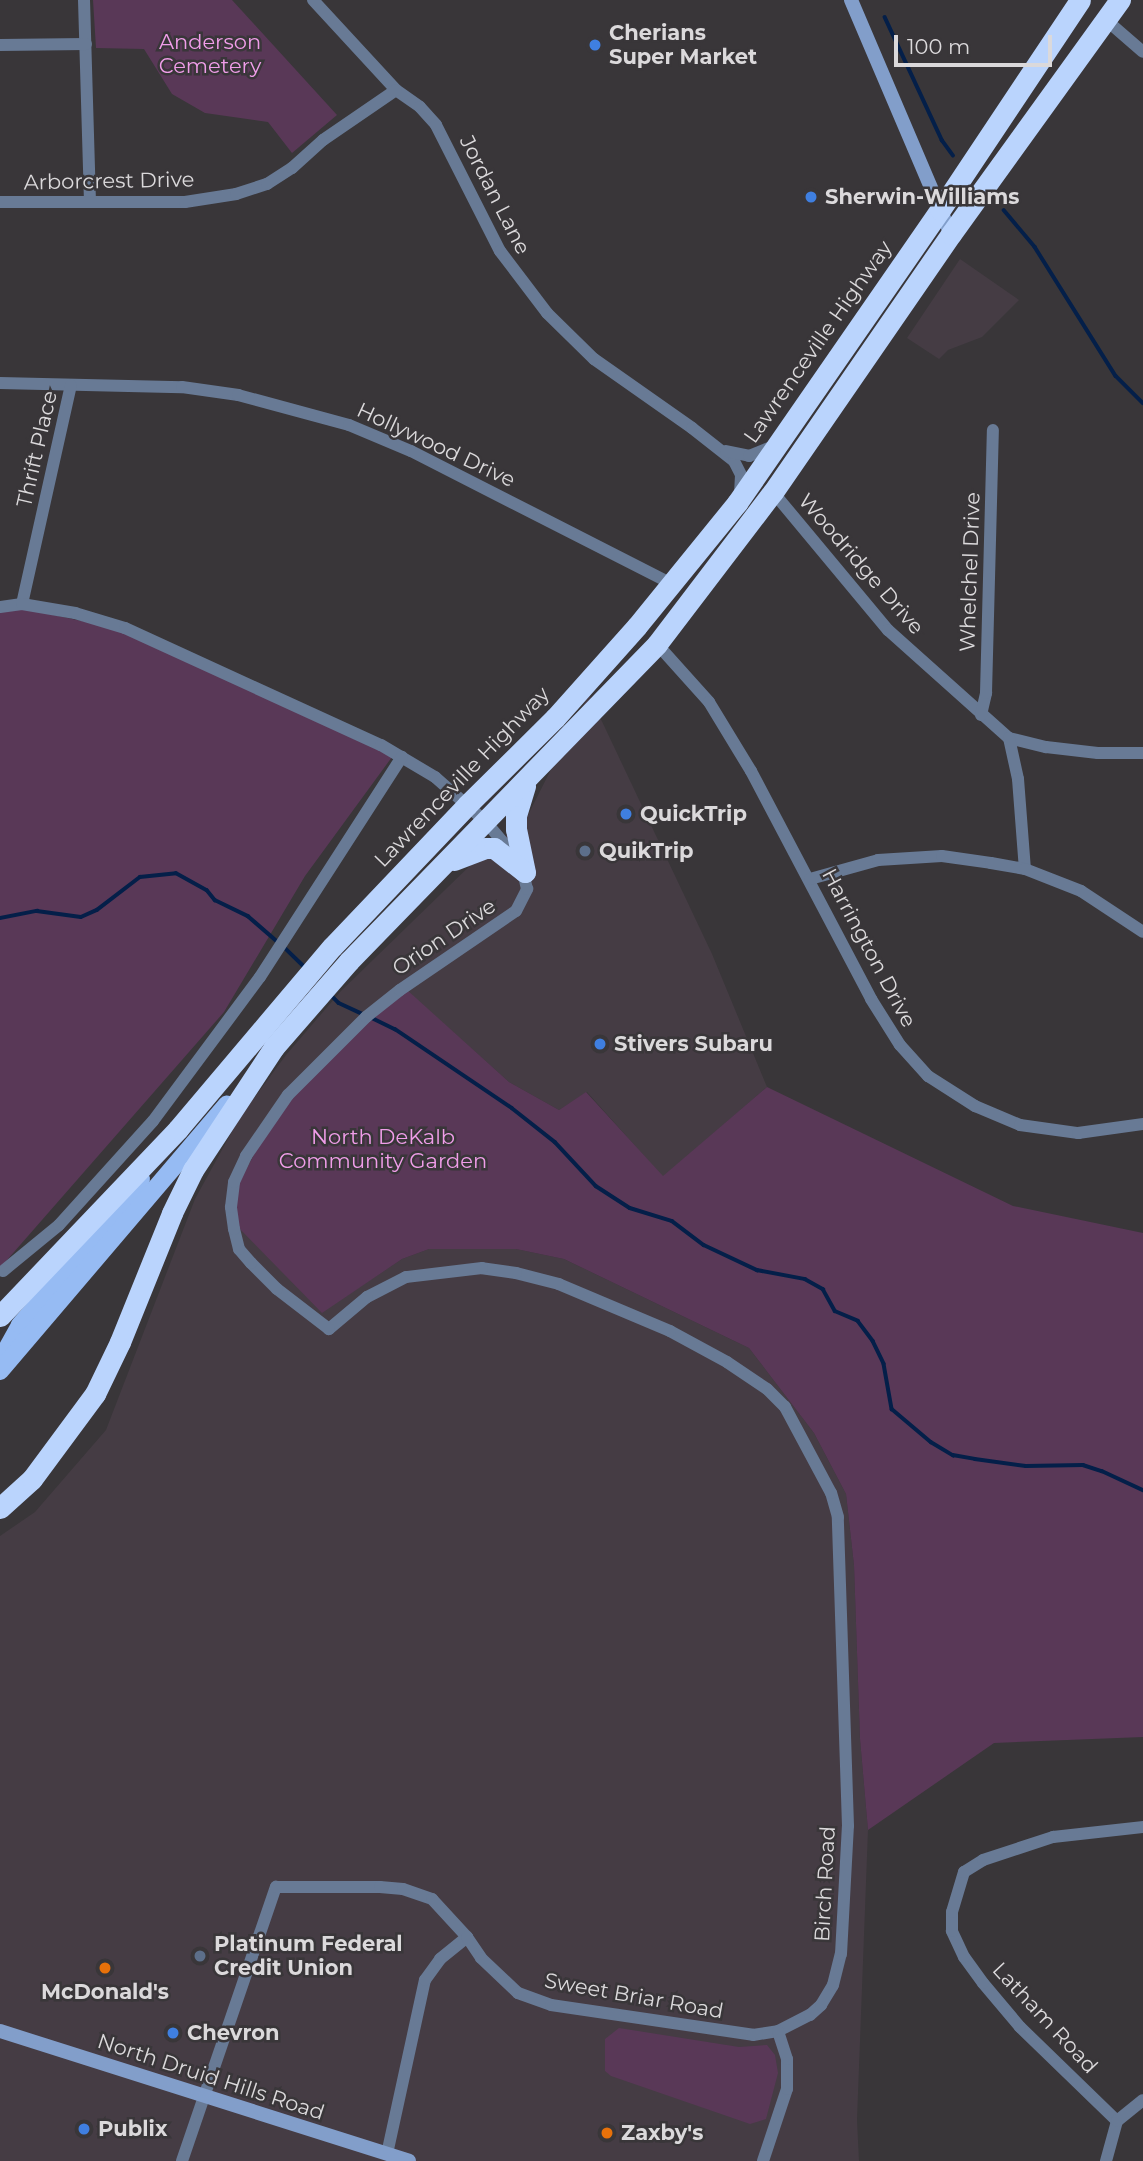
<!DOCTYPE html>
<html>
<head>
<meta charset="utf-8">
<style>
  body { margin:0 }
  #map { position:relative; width:1143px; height:2161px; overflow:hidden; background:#393639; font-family:Montserrat,sans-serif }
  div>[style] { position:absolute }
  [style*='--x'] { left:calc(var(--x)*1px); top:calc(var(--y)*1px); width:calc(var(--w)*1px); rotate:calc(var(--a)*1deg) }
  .built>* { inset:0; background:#453c44 }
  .green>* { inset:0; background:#593857 }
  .stream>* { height:3.5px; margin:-1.75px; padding:0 1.75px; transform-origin:1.75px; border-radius:1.75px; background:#041f49 }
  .street>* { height:12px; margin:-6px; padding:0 6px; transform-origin:6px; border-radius:6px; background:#687a95 }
  .secondary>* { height:14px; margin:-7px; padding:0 7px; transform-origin:7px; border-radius:7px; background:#829eca }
  .primary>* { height:18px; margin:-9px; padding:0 9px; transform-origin:9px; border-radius:9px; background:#96bbf3 }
  .highway>* { height:21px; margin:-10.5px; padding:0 10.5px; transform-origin:10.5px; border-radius:10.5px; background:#bad4fd }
  .dots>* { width:19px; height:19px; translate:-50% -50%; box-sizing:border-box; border:4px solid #393639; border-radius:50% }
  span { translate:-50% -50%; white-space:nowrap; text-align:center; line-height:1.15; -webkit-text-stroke:5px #393639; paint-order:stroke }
  .poi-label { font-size:21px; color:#dbd9db; font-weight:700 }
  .left { translate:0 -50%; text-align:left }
  .park-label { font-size:21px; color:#f09de9 }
  .street-label { font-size:21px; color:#dbd9db }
  .scale { position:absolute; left:894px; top:35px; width:158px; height:32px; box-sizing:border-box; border:4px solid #dbd9db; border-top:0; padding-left:9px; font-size:21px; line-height:24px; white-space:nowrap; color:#dbd9db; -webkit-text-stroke:5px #393639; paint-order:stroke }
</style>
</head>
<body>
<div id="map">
  <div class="built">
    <i style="clip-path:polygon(960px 259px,1019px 300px,982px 337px,948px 350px,939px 359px,907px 338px)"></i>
    <i style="clip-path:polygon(589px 694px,712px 954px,767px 1087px,663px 1177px,587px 1092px,559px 1110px,509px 1082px,405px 989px,322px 1312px,402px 1259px,429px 1249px,516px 1249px,564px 1259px,749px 1348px,814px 1433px,846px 1494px,854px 1565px,860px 1739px,868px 1830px,857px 2120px,859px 2161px,0 2161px,0 1536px,35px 1512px,106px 1430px,195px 1199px,240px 1117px,286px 1055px,341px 991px,483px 853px,525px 821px)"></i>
  </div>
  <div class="green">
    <i style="clip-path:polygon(93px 0,232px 0,337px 115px,292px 153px,268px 122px,205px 113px,172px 94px,144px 49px,96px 48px)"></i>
    <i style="clip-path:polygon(0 609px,25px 609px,143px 634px,392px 757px,305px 876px,224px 1012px,0 1268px)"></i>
    <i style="clip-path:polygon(406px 989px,509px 1082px,559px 1110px,586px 1092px,663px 1176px,767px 1087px,1013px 1206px,1143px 1233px,1143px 1737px,994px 1743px,868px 1830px,860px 1739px,854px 1565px,846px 1494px,814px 1433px,749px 1348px,564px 1259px,516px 1249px,429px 1249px,402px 1259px,322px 1313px,237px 1226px,236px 1189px,267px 1130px,307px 1081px,365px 1023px)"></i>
    <i style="clip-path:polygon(619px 2028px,739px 2047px,767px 2045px,775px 2055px,778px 2073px,766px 2119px,750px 2124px,611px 2076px,605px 2071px,605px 2039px)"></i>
  </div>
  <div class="stream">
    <i style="--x:885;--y:17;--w:136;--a:65.1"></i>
    <i style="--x:942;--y:140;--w:19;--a:54"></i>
    <i style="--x:1004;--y:210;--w:48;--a:50"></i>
    <i style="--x:1035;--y:247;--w:152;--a:57.9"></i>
    <i style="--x:1116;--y:376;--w:38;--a:45"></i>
    <i style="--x:0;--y:918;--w:38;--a:-11"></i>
    <i style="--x:37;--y:911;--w:44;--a:7.8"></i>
    <i style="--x:81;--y:917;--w:17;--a:-24"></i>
    <i style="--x:97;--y:910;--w:54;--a:-37.5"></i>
    <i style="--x:140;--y:877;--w:36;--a:-6"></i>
    <i style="--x:176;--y:873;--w:35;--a:29"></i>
    <i style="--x:207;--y:890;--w:13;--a:51"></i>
    <i style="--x:215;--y:900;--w:37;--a:26"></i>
    <i style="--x:248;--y:916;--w:40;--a:41"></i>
    <i style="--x:284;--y:947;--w:28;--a:44"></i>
    <i style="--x:331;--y:995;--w:11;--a:45"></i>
    <i style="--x:339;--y:1003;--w:26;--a:25"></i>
    <i style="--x:370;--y:1017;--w:28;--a:26"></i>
    <i style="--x:395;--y:1029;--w:141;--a:34"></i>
    <i style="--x:512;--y:1108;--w:55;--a:38.3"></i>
    <i style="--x:555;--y:1142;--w:60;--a:47"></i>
    <i style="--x:596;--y:1186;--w:40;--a:32.9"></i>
    <i style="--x:630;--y:1208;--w:44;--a:17.2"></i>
    <i style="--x:672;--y:1221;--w:40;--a:37"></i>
    <i style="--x:704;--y:1245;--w:59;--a:25.3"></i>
    <i style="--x:757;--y:1270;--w:49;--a:10.6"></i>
    <i style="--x:805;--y:1279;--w:21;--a:29"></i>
    <i style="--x:823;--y:1289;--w:25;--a:61"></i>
    <i style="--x:835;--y:1311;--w:25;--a:23"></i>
    <i style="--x:858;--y:1321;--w:25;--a:53"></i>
    <i style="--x:873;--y:1341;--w:25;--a:64"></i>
    <i style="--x:884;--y:1364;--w:46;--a:79.9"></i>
    <i style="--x:892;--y:1409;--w:51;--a:40.2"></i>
    <i style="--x:931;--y:1442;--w:26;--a:31"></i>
    <i style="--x:953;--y:1455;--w:22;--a:10"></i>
    <i style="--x:975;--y:1459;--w:51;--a:7.8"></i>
    <i style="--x:1026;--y:1466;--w:57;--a:-1"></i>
    <i style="--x:1083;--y:1465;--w:20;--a:18"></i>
    <i style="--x:1102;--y:1471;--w:45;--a:24.9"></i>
  </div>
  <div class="street">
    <i style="--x:84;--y:0;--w:202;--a:88.3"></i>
    <i style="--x:313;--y:0;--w:122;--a:47.3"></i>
    <i style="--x:396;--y:90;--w:29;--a:35"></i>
    <i style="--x:420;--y:107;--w:24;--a:48"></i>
    <i style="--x:436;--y:125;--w:141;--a:63.1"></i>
    <i style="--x:500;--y:251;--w:78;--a:52.8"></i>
    <i style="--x:547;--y:313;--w:66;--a:44.4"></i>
    <i style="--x:594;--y:359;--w:120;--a:35.1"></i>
    <i style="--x:692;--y:428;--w:53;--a:38.2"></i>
    <i style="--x:734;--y:461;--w:16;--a:63"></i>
    <i style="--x:741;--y:475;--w:18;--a:93"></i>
    <i style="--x:1105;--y:19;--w:50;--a:41"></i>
    <i style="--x:0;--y:45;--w:86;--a:-0.7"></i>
    <i style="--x:0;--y:202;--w:185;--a:0"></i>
    <i style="--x:185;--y:202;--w:52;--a:-8.9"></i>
    <i style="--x:236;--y:194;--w:33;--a:-18"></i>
    <i style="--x:267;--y:184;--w:30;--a:-33"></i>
    <i style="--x:292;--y:168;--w:42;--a:-42.1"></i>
    <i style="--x:323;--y:140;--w:88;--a:-34.4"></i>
    <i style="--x:0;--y:383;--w:182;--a:1.3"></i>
    <i style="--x:182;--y:387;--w:57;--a:8.1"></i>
    <i style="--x:238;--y:395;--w:115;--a:15.1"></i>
    <i style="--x:349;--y:425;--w:67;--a:22.8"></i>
    <i style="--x:411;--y:451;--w:293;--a:27"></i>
    <i style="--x:726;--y:451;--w:24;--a:12"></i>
    <i style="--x:749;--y:456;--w:24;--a:-22"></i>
    <i style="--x:773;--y:492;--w:180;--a:50.2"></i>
    <i style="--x:888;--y:630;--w:162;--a:41.8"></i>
    <i style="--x:1009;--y:738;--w:38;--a:14"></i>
    <i style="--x:1046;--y:747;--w:52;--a:6.6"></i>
    <i style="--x:1098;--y:753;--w:45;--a:0"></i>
    <i style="--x:22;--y:604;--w:224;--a:-77.4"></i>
    <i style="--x:0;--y:607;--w:22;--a:-8"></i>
    <i style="--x:22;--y:604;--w:54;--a:9.6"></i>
    <i style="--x:75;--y:613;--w:52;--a:16.7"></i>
    <i style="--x:125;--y:628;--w:281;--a:24.6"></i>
    <i style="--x:381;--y:745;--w:63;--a:30.7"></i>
    <i style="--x:435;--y:777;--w:68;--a:41.4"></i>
    <i style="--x:486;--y:822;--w:40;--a:50"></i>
    <i style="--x:657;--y:644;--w:78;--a:48.1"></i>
    <i style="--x:709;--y:702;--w:81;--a:58.7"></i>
    <i style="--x:751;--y:771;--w:258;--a:62.2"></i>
    <i style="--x:871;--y:999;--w:54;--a:57.8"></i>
    <i style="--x:900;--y:1045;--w:42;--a:47.9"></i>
    <i style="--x:928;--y:1076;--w:56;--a:32.6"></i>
    <i style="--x:975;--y:1106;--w:49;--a:22.9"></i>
    <i style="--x:1020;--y:1125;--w:59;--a:7.9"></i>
    <i style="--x:1078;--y:1133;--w:66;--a:-7.9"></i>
    <i style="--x:981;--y:715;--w:23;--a:-77"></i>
    <i style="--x:986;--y:693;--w:263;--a:-88.5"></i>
    <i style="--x:1009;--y:738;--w:42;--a:77.6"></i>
    <i style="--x:1018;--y:779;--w:90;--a:85.6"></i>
    <i style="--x:810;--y:879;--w:71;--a:-15.6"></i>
    <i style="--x:878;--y:860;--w:64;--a:-3.6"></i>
    <i style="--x:942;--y:856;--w:49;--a:8.1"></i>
    <i style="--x:991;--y:863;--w:35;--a:10"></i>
    <i style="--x:1025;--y:869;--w:60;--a:21.4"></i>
    <i style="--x:1081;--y:891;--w:74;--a:33.5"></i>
    <i style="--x:3;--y:1271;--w:72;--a:-39.4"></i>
    <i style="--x:59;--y:1225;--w:140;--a:-47.9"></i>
    <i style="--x:153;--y:1121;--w:179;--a:-53.4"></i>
    <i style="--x:260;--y:977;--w:262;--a:-57.2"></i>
    <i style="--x:1117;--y:2121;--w:135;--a:-135.9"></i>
    <i style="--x:1020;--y:2027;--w:57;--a:-130.1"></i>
    <i style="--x:983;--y:1983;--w:32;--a:-126"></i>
    <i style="--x:964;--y:1957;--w:29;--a:-115"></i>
    <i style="--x:952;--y:1931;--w:19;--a:-90"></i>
    <i style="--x:952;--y:1912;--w:42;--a:-73.3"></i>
    <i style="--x:964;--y:1872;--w:22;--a:-32"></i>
    <i style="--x:983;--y:1860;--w:74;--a:-18.2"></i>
    <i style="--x:1053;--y:1837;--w:91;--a:-6.3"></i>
    <i style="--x:387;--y:2154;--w:178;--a:-77.7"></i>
    <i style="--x:425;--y:1980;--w:26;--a:-54"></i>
    <i style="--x:440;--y:1959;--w:35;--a:-39"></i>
    <i style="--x:182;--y:2161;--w:290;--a:-71.1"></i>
    <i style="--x:276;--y:1887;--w:104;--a:0"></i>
    <i style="--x:380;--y:1887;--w:23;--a:5"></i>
    <i style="--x:403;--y:1889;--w:31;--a:19"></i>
    <i style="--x:432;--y:1899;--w:52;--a:47.4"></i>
    <i style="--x:467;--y:1937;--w:25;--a:56"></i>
    <i style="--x:481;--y:1958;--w:51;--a:43.4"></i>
    <i style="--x:518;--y:1993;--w:35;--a:20"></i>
    <i style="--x:551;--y:2005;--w:204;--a:8.4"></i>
    <i style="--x:753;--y:2035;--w:25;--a:-9"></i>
    <i style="--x:778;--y:2031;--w:36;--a:-27"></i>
    <i style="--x:810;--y:2015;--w:15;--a:-42"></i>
    <i style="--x:821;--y:2005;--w:23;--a:-59"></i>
    <i style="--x:833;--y:1985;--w:32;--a:-76"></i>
    <i style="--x:841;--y:1954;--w:128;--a:-86.9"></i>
    <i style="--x:848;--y:1826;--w:309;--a:-91.9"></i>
    <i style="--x:838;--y:1517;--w:25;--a:-106"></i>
    <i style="--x:831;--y:1493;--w:98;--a:-118.1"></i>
    <i style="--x:785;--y:1407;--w:25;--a:-135"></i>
    <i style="--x:767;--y:1389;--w:48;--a:-146"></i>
    <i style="--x:727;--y:1362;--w:65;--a:-151.5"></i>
    <i style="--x:670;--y:1331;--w:121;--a:-157.1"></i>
    <i style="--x:559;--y:1284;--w:44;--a:-165.7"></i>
    <i style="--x:516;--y:1273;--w:34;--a:-172"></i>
    <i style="--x:482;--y:1268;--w:77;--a:173.2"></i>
    <i style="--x:406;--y:1277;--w:44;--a:152.9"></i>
    <i style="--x:367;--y:1297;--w:50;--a:139.9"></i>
    <i style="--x:329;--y:1329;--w:66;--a:-142.4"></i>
    <i style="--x:277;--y:1289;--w:37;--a:-135"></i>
    <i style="--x:251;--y:1263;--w:18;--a:-131"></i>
    <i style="--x:239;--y:1249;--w:21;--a:-104"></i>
    <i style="--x:234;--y:1229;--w:22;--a:-98"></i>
    <i style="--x:231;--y:1207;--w:25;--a:-83"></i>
    <i style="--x:234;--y:1182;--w:29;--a:-65"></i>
    <i style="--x:246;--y:1156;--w:74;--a:-55.5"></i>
    <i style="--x:288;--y:1095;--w:110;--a:-45"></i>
    <i style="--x:366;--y:1017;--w:43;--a:-38.5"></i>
    <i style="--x:400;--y:990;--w:140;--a:-34.3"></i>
    <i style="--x:516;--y:911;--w:25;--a:-63"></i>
    <i style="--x:527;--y:889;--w:22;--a:-103"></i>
    <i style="--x:763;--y:2161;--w:76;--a:-71.6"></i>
    <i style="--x:787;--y:2089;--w:30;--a:-90"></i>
    <i style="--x:787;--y:2059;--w:29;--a:-108"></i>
    <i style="--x:1106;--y:2161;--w:41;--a:-74.6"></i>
    <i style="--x:1117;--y:2121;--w:33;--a:-39"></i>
  </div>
  <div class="secondary">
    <i style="--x:851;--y:0;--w:254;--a:66.9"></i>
    <i style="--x:0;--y:2031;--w:429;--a:17.6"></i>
  </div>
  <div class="primary">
    <i style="--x:3;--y:1356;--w:35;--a:-61"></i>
    <i style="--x:20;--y:1325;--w:142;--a:-49"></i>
    <i style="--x:113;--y:1218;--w:48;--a:-54.3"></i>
    <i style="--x:0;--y:1371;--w:350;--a:-49.6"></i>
  </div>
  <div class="highway">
    <i style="--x:525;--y:786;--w:31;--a:107"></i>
    <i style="--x:516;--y:816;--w:13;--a:90"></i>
    <i style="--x:516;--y:829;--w:44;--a:78.2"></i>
    <i style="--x:454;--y:860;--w:33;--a:-21"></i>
    <i style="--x:485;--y:848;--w:9;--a:0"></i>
    <i style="--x:494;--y:848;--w:39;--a:38"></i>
    <i style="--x:0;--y:1316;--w:258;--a:-46.4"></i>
    <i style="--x:178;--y:1129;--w:238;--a:-49.8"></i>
    <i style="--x:332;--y:947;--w:196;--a:-46.4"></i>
    <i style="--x:467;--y:805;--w:124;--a:-44.7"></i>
    <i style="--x:555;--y:718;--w:123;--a:-48.3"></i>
    <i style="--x:637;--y:626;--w:159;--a:-50.9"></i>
    <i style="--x:737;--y:503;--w:356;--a:-55.3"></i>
    <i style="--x:940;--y:210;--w:252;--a:-56.3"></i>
    <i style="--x:0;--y:1508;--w:43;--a:-42.2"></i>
    <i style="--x:32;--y:1479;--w:106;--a:-53.5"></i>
    <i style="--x:95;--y:1394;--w:58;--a:-64.3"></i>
    <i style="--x:120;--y:1342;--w:139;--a:-68"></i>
    <i style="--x:172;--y:1213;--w:48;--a:-64"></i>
    <i style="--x:193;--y:1170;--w:147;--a:-56.6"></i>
    <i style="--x:274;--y:1047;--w:114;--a:-48.9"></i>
    <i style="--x:349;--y:961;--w:442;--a:-45.8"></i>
    <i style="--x:657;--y:644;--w:191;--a:-52.7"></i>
    <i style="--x:773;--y:492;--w:313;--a:-55.4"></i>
    <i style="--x:951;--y:234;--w:289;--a:-54.2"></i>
  </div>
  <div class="dots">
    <i style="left:595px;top:45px;background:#3f7fe0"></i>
    <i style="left:811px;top:197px;background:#3f7fe0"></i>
    <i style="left:626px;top:814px;background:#3f7fe0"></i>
    <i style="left:585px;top:851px;background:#5c6f8a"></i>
    <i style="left:600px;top:1044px;background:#3f7fe0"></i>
    <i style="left:200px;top:1956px;background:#5c6f8a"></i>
    <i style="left:105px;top:1968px;background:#e8710a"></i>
    <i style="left:173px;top:2033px;background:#3f7fe0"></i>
    <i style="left:84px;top:2129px;background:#3f7fe0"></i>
    <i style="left:607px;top:2133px;background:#e8710a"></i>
  </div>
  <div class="poi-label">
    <span class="left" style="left:609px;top:45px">Cherians<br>Super Market</span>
    <span class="left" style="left:825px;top:197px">Sherwin-Williams</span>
    <span class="left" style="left:640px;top:814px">QuickTrip</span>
    <span class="left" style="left:599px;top:851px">QuikTrip</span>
    <span class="left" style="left:614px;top:1044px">Stivers Subaru</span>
    <span class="left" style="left:214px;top:1956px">Platinum Federal<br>Credit Union</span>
    <span style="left:105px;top:1992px">McDonald's</span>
    <span class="left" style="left:187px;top:2033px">Chevron</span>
    <span class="left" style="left:98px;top:2129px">Publix</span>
    <span class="left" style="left:621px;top:2133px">Zaxby's</span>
  </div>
  <div class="park-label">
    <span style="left:210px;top:54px">Anderson<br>Cemetery</span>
    <span style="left:383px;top:1149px">North DeKalb<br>Community Garden</span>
  </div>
  <div class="street-label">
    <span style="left:109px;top:181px;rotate:-1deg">Arborcrest Drive</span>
    <span style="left:495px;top:195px;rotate:63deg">Jordan Lane</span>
    <span style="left:818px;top:342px;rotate:-55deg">Lawrenceville Highway</span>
    <span style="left:436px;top:445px;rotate:25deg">Hollywood Drive</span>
    <span style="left:37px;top:449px;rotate:-77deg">Thrift Place</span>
    <span style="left:861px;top:564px;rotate:49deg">Woodridge Drive</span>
    <span style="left:970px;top:572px;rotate:-88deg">Whelchel Drive</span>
    <span style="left:462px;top:777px;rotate:-46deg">Lawrenceville Highway</span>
    <span style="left:444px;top:937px;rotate:-34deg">Orion Drive</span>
    <span style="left:869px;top:948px;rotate:62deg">Harrington Drive</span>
    <span style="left:825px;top:1884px;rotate:-87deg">Birch Road</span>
    <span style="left:634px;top:1996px;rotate:10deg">Sweet Briar Road</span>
    <span style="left:1045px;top:2018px;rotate:47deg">Latham Road</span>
    <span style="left:211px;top:2077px;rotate:18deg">North Druid Hills Road</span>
  </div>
  <div class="scale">100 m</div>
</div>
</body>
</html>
